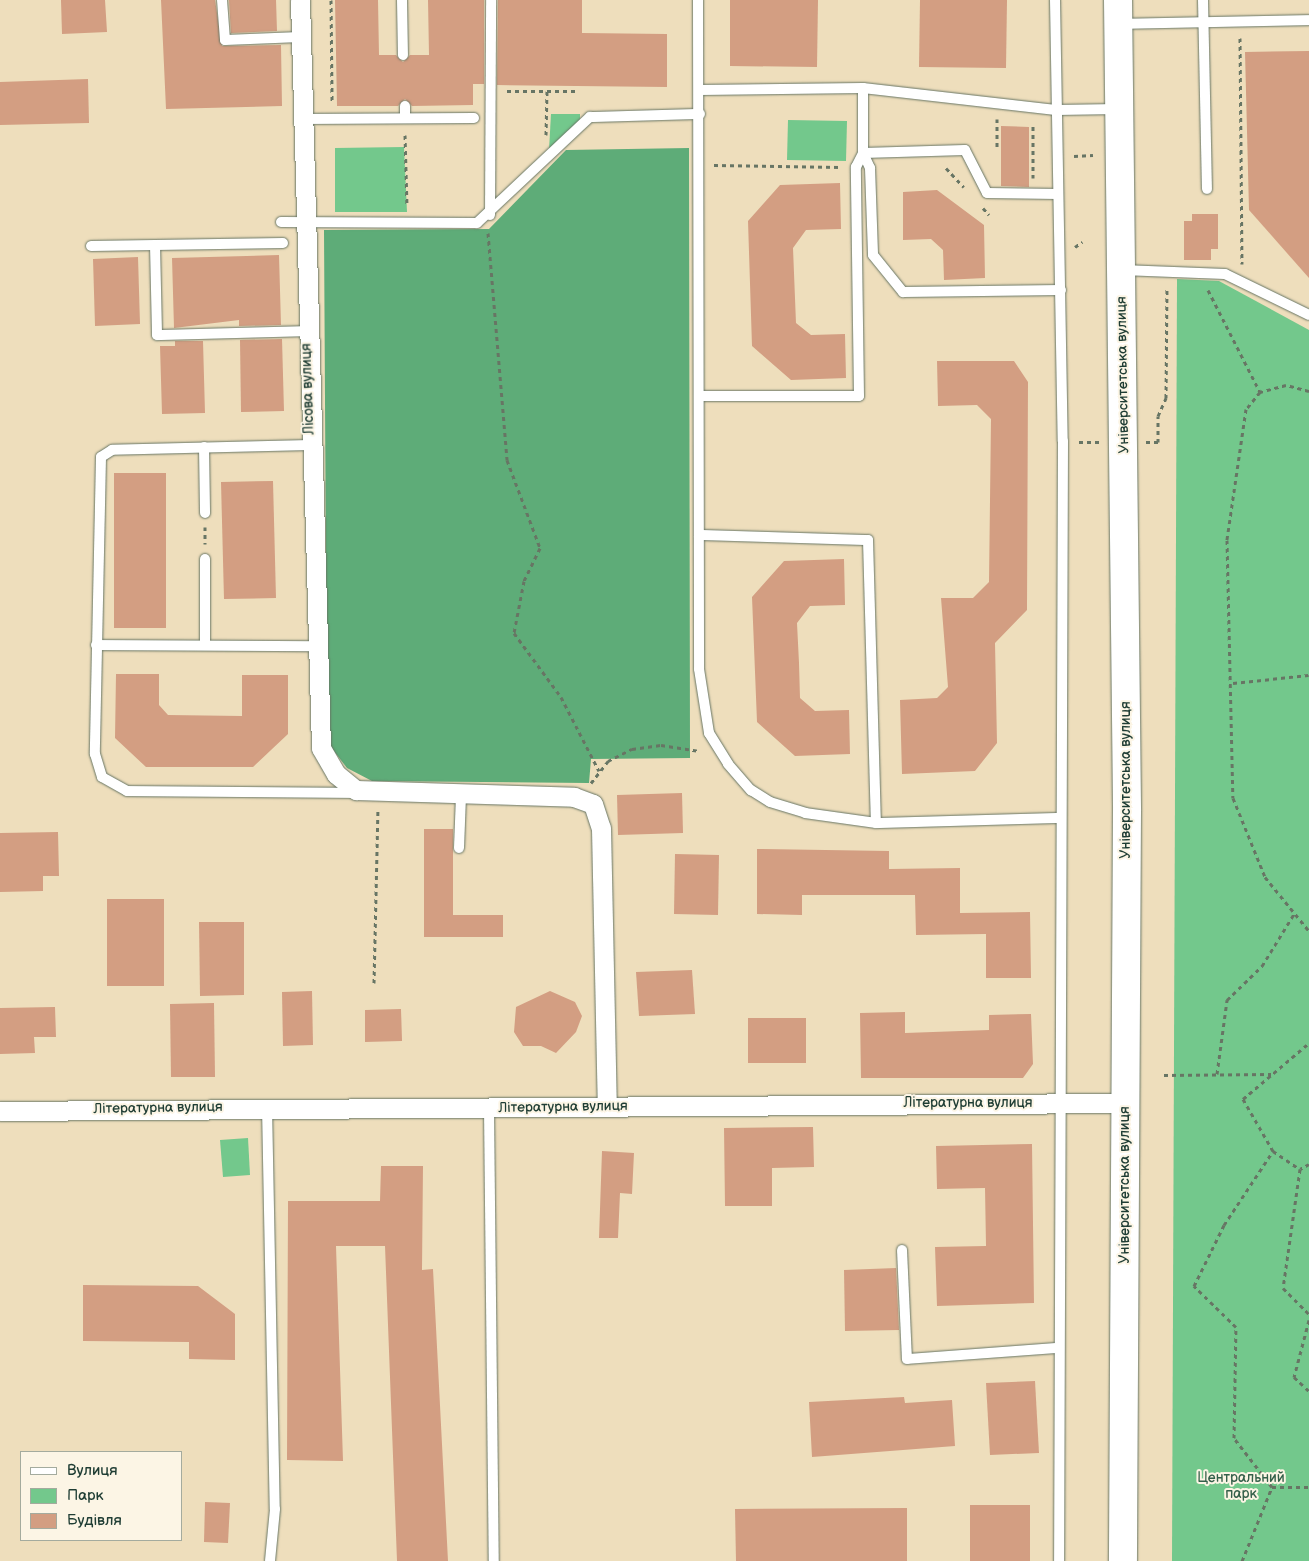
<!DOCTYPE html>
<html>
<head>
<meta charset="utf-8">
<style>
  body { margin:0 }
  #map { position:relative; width:1309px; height:1561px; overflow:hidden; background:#eedebc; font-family:"Balsamiq Sans",sans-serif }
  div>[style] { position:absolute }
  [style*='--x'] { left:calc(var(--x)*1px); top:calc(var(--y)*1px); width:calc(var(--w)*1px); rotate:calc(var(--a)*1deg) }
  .green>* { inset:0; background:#73c88c }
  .forest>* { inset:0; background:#5eac78 }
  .building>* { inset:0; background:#d39e82 }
  .path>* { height:3px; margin-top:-1.5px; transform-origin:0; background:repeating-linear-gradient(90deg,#677564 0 4px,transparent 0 8px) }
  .roads { filter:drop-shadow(0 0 1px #677564) drop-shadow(0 0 1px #677564) }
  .service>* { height:10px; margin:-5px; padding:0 5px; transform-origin:5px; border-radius:5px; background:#fff }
  .minor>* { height:19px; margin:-9.5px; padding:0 9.5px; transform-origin:9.5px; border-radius:9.5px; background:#fff }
  .secondary>* { height:28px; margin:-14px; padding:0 14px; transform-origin:14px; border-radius:14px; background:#fff }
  span { translate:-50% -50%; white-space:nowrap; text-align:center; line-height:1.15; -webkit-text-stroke:4px #fcf5e5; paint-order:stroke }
  .street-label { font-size:14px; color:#1f3d34 }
  .park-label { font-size:14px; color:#34604a }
  .legend { position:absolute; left:20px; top:1451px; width:162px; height:90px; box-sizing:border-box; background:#fcf5e5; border:1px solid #a4ab9e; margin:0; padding:6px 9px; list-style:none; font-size:15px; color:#1f3d34 }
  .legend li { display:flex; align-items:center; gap:10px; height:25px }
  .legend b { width:25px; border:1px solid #a4ab9e }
</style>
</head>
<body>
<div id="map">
  <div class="green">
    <i style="clip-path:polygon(551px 114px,580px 114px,580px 121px,549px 150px)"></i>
    <i style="clip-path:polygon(788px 120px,847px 121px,846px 161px,787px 160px)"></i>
    <i style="clip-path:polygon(404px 147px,407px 212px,335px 212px,335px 148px)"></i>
    <i style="clip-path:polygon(1177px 279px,1219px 281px,1309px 330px,1309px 1561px,1172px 1561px)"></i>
    <i style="clip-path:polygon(248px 1138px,250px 1175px,223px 1177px,220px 1140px)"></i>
  </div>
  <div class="forest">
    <i style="clip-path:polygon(689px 148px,690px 758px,591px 759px,589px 783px,372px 781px,347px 768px,327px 742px,324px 230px,489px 229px,566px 150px)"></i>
  </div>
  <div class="building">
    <i style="clip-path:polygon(61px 0,105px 0,107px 32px,62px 34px)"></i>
    <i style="clip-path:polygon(161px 0,215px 0,222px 46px,281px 45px,282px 106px,166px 109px)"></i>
    <i style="clip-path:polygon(229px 0,276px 0,277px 31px,231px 33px)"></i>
    <i style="clip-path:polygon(335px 0,378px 0,379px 55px,396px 55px,403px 62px,410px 55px,429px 55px,428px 0,484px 0,484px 84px,473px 84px,473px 105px,412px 106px,405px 99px,398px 106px,337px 106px)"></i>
    <i style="clip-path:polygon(498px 0,582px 0,582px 33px,667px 34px,667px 87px,497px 85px)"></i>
    <i style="clip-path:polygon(730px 0,818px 0,817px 67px,730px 66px)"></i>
    <i style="clip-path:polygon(920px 0,1007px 0,1006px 68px,919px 67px)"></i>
    <i style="clip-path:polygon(1309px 51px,1309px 278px,1249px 210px,1245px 52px)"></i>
    <i style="clip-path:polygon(88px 79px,89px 123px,0 125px,0 82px)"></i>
    <i style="clip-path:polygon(1001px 126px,1029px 127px,1029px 187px,1001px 186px)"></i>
    <i style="clip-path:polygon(840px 183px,841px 229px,806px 230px,793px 248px,796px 323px,811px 335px,845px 334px,846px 378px,791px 380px,752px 346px,748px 221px,780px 185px)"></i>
    <i style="clip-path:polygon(937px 190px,984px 225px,985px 278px,944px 280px,943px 250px,931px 239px,903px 240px,903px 192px)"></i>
    <i style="clip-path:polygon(1192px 214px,1218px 214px,1218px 249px,1211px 249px,1211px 260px,1184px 260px,1184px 221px,1192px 221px)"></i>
    <i style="clip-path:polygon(279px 255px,281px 325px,239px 326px,239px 320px,174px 328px,172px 258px)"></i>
    <i style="clip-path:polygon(138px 257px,140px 324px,95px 326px,93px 259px)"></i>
    <i style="clip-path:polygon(282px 339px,284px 411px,241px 412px,240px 340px)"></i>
    <i style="clip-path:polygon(175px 341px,203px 341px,205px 413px,162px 414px,160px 346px,175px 346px)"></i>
    <i style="clip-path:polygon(937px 361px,1014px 361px,1028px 382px,1027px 610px,995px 643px,997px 743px,975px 771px,902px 774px,900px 700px,937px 698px,948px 687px,941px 598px,973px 598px,989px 582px,991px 419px,977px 405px,938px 406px)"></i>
    <i style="clip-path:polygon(114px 473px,166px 473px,166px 628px,114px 628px)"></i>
    <i style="clip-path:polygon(273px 481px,276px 598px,224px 599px,221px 482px)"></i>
    <i style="clip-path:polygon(844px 559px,845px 605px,810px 606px,797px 623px,799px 663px,800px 698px,815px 711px,849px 710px,850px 754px,795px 756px,757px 722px,752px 597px,784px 561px)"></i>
    <i style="clip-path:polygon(116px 674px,159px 674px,159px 705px,168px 715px,242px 716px,242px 675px,288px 675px,288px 734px,253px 767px,146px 767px,115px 738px)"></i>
    <i style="clip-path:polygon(682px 793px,683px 833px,618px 835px,617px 795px)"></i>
    <i style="clip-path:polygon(424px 829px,453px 829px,453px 915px,503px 915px,503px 937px,424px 937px)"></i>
    <i style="clip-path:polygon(58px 832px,59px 876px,43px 876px,43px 891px,0 892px,0 833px)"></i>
    <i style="clip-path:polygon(757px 849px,889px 851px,889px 869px,960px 868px,960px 913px,1030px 912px,1031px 978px,986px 978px,986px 934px,916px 935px,915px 895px,802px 895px,802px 915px,757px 914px)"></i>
    <i style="clip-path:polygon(675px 854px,719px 855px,718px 915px,674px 914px)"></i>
    <i style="clip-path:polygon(107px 899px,164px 899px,164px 986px,107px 986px)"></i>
    <i style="clip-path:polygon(199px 922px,244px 922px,244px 995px,200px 996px)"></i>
    <i style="clip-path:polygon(692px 970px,695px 1014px,639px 1016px,636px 972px)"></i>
    <i style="clip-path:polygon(312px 991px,313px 1045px,283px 1046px,282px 992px)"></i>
    <i style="clip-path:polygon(550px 991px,575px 1002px,582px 1016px,576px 1032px,556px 1053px,541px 1046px,523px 1046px,514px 1032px,516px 1007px)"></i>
    <i style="clip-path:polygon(214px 1003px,215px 1077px,171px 1077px,170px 1004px)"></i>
    <i style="clip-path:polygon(55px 1007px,56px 1037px,34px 1037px,35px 1053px,0 1054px,0 1008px)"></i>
    <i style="clip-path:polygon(401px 1009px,402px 1041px,365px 1042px,365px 1010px)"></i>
    <i style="clip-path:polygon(905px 1012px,905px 1033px,989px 1030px,989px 1015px,1031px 1014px,1033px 1064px,1023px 1078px,861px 1078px,860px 1013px)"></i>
    <i style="clip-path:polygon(748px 1018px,806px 1018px,806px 1063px,748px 1063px)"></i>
    <i style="clip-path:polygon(813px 1127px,814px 1167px,772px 1168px,772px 1206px,725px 1206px,724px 1128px)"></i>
    <i style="clip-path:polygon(1032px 1144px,1034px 1303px,937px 1306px,935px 1247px,986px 1246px,985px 1188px,937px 1189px,936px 1146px)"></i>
    <i style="clip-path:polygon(602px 1151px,634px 1153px,632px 1194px,620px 1193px,618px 1238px,599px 1238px)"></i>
    <i style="clip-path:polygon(381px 1166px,423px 1166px,422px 1270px,433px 1269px,448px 1561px,397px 1561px,385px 1246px,336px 1246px,343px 1461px,287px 1460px,288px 1201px,380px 1201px)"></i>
    <i style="clip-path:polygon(896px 1268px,899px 1330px,845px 1331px,844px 1270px)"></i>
    <i style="clip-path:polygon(83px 1285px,198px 1286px,235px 1314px,235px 1360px,189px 1359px,189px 1342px,83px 1341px)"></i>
    <i style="clip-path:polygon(1035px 1381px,1039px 1453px,990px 1455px,986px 1383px)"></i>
    <i style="clip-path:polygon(904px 1397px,905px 1403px,952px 1400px,955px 1446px,812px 1457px,809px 1402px)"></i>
    <i style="clip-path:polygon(205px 1502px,230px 1503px,228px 1543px,204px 1542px)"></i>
    <i style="clip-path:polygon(970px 1505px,1030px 1505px,1030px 1561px,970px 1561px)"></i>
    <i style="clip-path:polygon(907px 1508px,907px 1561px,736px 1561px,735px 1509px)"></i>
  </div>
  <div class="path">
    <i style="--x:331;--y:0;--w:103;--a:89.4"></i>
    <i style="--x:1240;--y:38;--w:226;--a:89.5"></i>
    <i style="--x:507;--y:91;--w:69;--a:0"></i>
    <i style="--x:997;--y:119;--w:30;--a:90"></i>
    <i style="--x:405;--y:135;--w:71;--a:88.4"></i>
    <i style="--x:546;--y:135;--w:44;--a:-88.7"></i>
    <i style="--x:1074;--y:156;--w:19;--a:-3"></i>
    <i style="--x:714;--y:165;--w:126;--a:0.9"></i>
    <i style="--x:946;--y:168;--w:26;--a:47"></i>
    <i style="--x:1033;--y:178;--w:54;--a:-90"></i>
    <i style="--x:983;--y:208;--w:9;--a:49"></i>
    <i style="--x:488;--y:233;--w:228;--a:85.2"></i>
    <i style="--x:507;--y:460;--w:94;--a:69.4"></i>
    <i style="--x:540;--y:548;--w:37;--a:116"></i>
    <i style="--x:524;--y:581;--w:53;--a:100.9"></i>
    <i style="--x:514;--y:633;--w:79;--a:53.7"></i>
    <i style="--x:561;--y:697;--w:83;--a:62.8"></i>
    <i style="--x:1075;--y:247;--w:9;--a:-36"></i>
    <i style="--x:1208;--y:290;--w:114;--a:63"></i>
    <i style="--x:1309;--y:391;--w:24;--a:-165"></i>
    <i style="--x:1286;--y:385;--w:27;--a:165"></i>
    <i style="--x:1260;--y:392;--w:22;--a:129"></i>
    <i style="--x:1246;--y:409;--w:132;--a:98.3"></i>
    <i style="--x:1227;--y:540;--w:258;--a:88.7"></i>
    <i style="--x:1233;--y:798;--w:85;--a:67.9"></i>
    <i style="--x:1265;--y:877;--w:70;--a:50.8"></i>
    <i style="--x:1079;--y:442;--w:21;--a:0"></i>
    <i style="--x:1146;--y:442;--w:12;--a:0"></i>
    <i style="--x:1158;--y:442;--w:26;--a:-90"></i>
    <i style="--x:1158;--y:416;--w:20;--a:-66"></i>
    <i style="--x:1166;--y:398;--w:111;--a:-89.5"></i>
    <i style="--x:205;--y:527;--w:17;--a:90"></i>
    <i style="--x:1233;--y:683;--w:76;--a:-6"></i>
    <i style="--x:591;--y:783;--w:28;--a:-52"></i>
    <i style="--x:608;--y:761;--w:27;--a:-27"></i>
    <i style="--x:632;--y:749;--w:29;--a:-8"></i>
    <i style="--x:661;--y:745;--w:39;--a:9"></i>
    <i style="--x:374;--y:983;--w:172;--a:-88.7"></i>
    <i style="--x:1217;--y:1074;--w:75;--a:-82.3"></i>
    <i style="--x:1227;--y:1000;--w:49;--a:-44.2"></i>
    <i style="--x:1262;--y:966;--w:61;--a:-58.4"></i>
    <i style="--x:1164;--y:1075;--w:107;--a:-0.5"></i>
    <i style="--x:1273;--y:1151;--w:32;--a:34"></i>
    <i style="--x:1309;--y:1164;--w:10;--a:151"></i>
    <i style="--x:1300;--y:1169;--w:120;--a:98.1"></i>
    <i style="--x:1283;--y:1288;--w:37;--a:45"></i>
    <i style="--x:1309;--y:1320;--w:59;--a:104.7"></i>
    <i style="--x:1294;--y:1377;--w:21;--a:43"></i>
    <i style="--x:1272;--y:1487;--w:37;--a:0"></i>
    <i style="--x:1242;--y:1561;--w:80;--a:-67.9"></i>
    <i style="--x:1272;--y:1487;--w:62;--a:-127.8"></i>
    <i style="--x:1234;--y:1438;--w:111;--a:-89"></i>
    <i style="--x:1236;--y:1327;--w:59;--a:-135.7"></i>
    <i style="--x:1194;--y:1286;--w:68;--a:-63.8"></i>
    <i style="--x:1224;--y:1225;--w:89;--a:-56.5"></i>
    <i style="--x:1273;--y:1151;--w:60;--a:-120"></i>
    <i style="--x:1243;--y:1099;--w:87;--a:-40.3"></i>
  </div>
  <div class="roads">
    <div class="service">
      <i style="--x:222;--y:0;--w:40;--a:85.7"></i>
      <i style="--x:225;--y:40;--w:75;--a:-2.3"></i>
      <i style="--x:402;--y:0;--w:55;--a:89"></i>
      <i style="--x:698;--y:0;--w:669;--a:89.91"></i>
      <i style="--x:699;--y:669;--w:65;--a:81.1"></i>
      <i style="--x:709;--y:733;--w:36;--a:58"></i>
      <i style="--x:728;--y:764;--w:35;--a:49"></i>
      <i style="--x:751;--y:790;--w:22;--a:32"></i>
      <i style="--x:770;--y:802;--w:37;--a:17"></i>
      <i style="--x:805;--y:813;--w:72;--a:8"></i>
      <i style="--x:876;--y:823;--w:184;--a:-1.6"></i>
      <i style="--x:1055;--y:0;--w:441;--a:89"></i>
      <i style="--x:1063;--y:441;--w:1120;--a:90.2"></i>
      <i style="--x:1203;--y:0;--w:189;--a:88.8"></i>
      <i style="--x:1120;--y:24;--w:189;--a:-1.2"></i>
      <i style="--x:863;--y:88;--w:65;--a:90"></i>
      <i style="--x:863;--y:153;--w:17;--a:65"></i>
      <i style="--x:870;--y:168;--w:87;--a:88"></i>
      <i style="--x:873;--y:255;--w:48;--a:51"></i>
      <i style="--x:903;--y:292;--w:158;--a:-0.7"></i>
      <i style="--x:700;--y:90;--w:163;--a:-0.7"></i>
      <i style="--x:863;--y:88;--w:194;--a:6.5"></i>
      <i style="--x:1056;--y:110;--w:62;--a:-0.9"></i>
      <i style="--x:405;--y:106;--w:12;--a:90"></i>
      <i style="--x:301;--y:119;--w:173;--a:-0.3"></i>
      <i style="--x:490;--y:215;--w:215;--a:-89.7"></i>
      <i style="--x:281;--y:222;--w:196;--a:0.3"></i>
      <i style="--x:477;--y:223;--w:155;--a:-43.2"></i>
      <i style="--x:590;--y:117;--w:110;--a:-1.6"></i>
      <i style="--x:283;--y:243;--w:128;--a:179.1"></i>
      <i style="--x:155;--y:245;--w:90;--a:88.7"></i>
      <i style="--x:157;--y:335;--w:149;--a:-1.5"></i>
      <i style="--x:91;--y:246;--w:64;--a:-0.9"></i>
      <i style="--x:1122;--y:270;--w:103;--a:2.2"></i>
      <i style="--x:1225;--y:274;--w:93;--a:26"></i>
      <i style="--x:701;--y:396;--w:158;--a:0"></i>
      <i style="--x:859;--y:396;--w:229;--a:-90.8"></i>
      <i style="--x:856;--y:167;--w:16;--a:-63"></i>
      <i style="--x:863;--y:153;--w:102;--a:-1.7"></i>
      <i style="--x:965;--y:150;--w:48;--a:62.9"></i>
      <i style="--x:987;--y:193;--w:71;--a:0.8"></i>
      <i style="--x:310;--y:445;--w:198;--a:178.6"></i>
      <i style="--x:112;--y:450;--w:13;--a:148"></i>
      <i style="--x:101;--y:457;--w:297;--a:91.2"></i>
      <i style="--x:95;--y:754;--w:24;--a:73"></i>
      <i style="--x:102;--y:777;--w:29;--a:29"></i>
      <i style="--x:127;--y:791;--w:230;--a:0.5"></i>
      <i style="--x:204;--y:447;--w:66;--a:89.1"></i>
      <i style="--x:699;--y:535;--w:169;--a:1.7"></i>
      <i style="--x:868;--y:540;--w:283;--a:88.4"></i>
      <i style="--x:205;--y:559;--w:86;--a:90"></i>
      <i style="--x:96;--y:645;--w:219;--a:0.3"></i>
      <i style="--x:459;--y:848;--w:53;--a:-87.8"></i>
      <i style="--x:267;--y:1106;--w:403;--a:88.9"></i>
      <i style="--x:275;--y:1509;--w:52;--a:95.5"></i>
      <i style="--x:489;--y:1108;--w:453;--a:89.4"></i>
      <i style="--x:902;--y:1250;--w:109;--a:87.4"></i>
      <i style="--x:907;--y:1359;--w:151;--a:-4.2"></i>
    </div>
    <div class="minor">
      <i style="--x:300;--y:0;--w:748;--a:88.39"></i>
      <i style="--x:321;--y:748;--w:30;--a:60"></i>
      <i style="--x:336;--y:774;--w:26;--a:39"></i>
      <i style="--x:356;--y:790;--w:218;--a:1.8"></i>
      <i style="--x:574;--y:797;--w:20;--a:20"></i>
      <i style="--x:593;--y:804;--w:25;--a:72"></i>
      <i style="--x:601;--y:828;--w:278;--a:88.8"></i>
      <i style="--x:0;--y:1111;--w:1125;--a:-0.41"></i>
    </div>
    <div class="secondary">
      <i style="--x:1118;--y:0;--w:811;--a:89.36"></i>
      <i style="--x:1127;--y:811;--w:750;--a:90.31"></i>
    </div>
  </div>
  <div class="street-label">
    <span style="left:1123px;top:375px;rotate:-91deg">Університетська вулиця</span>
    <span style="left:308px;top:389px;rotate:-92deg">Лісова вулиця</span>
    <span style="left:1126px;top:780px;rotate:-90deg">Університетська вулиця</span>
    <span style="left:968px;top:1103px">Літературна вулиця</span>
    <span style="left:563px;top:1107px;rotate:-1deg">Літературна вулиця</span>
    <span style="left:158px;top:1108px;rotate:-1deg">Літературна вулиця</span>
    <span style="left:1125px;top:1185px;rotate:-90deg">Університетська вулиця</span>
  </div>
  <div class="park-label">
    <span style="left:1241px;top:1486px">Центральний<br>парк</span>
  </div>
  <ul class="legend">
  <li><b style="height:6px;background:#fff"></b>Вулиця</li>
  <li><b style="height:14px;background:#73c88c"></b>Парк</li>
  <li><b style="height:14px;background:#d39e82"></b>Будівля</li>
  </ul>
</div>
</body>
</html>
